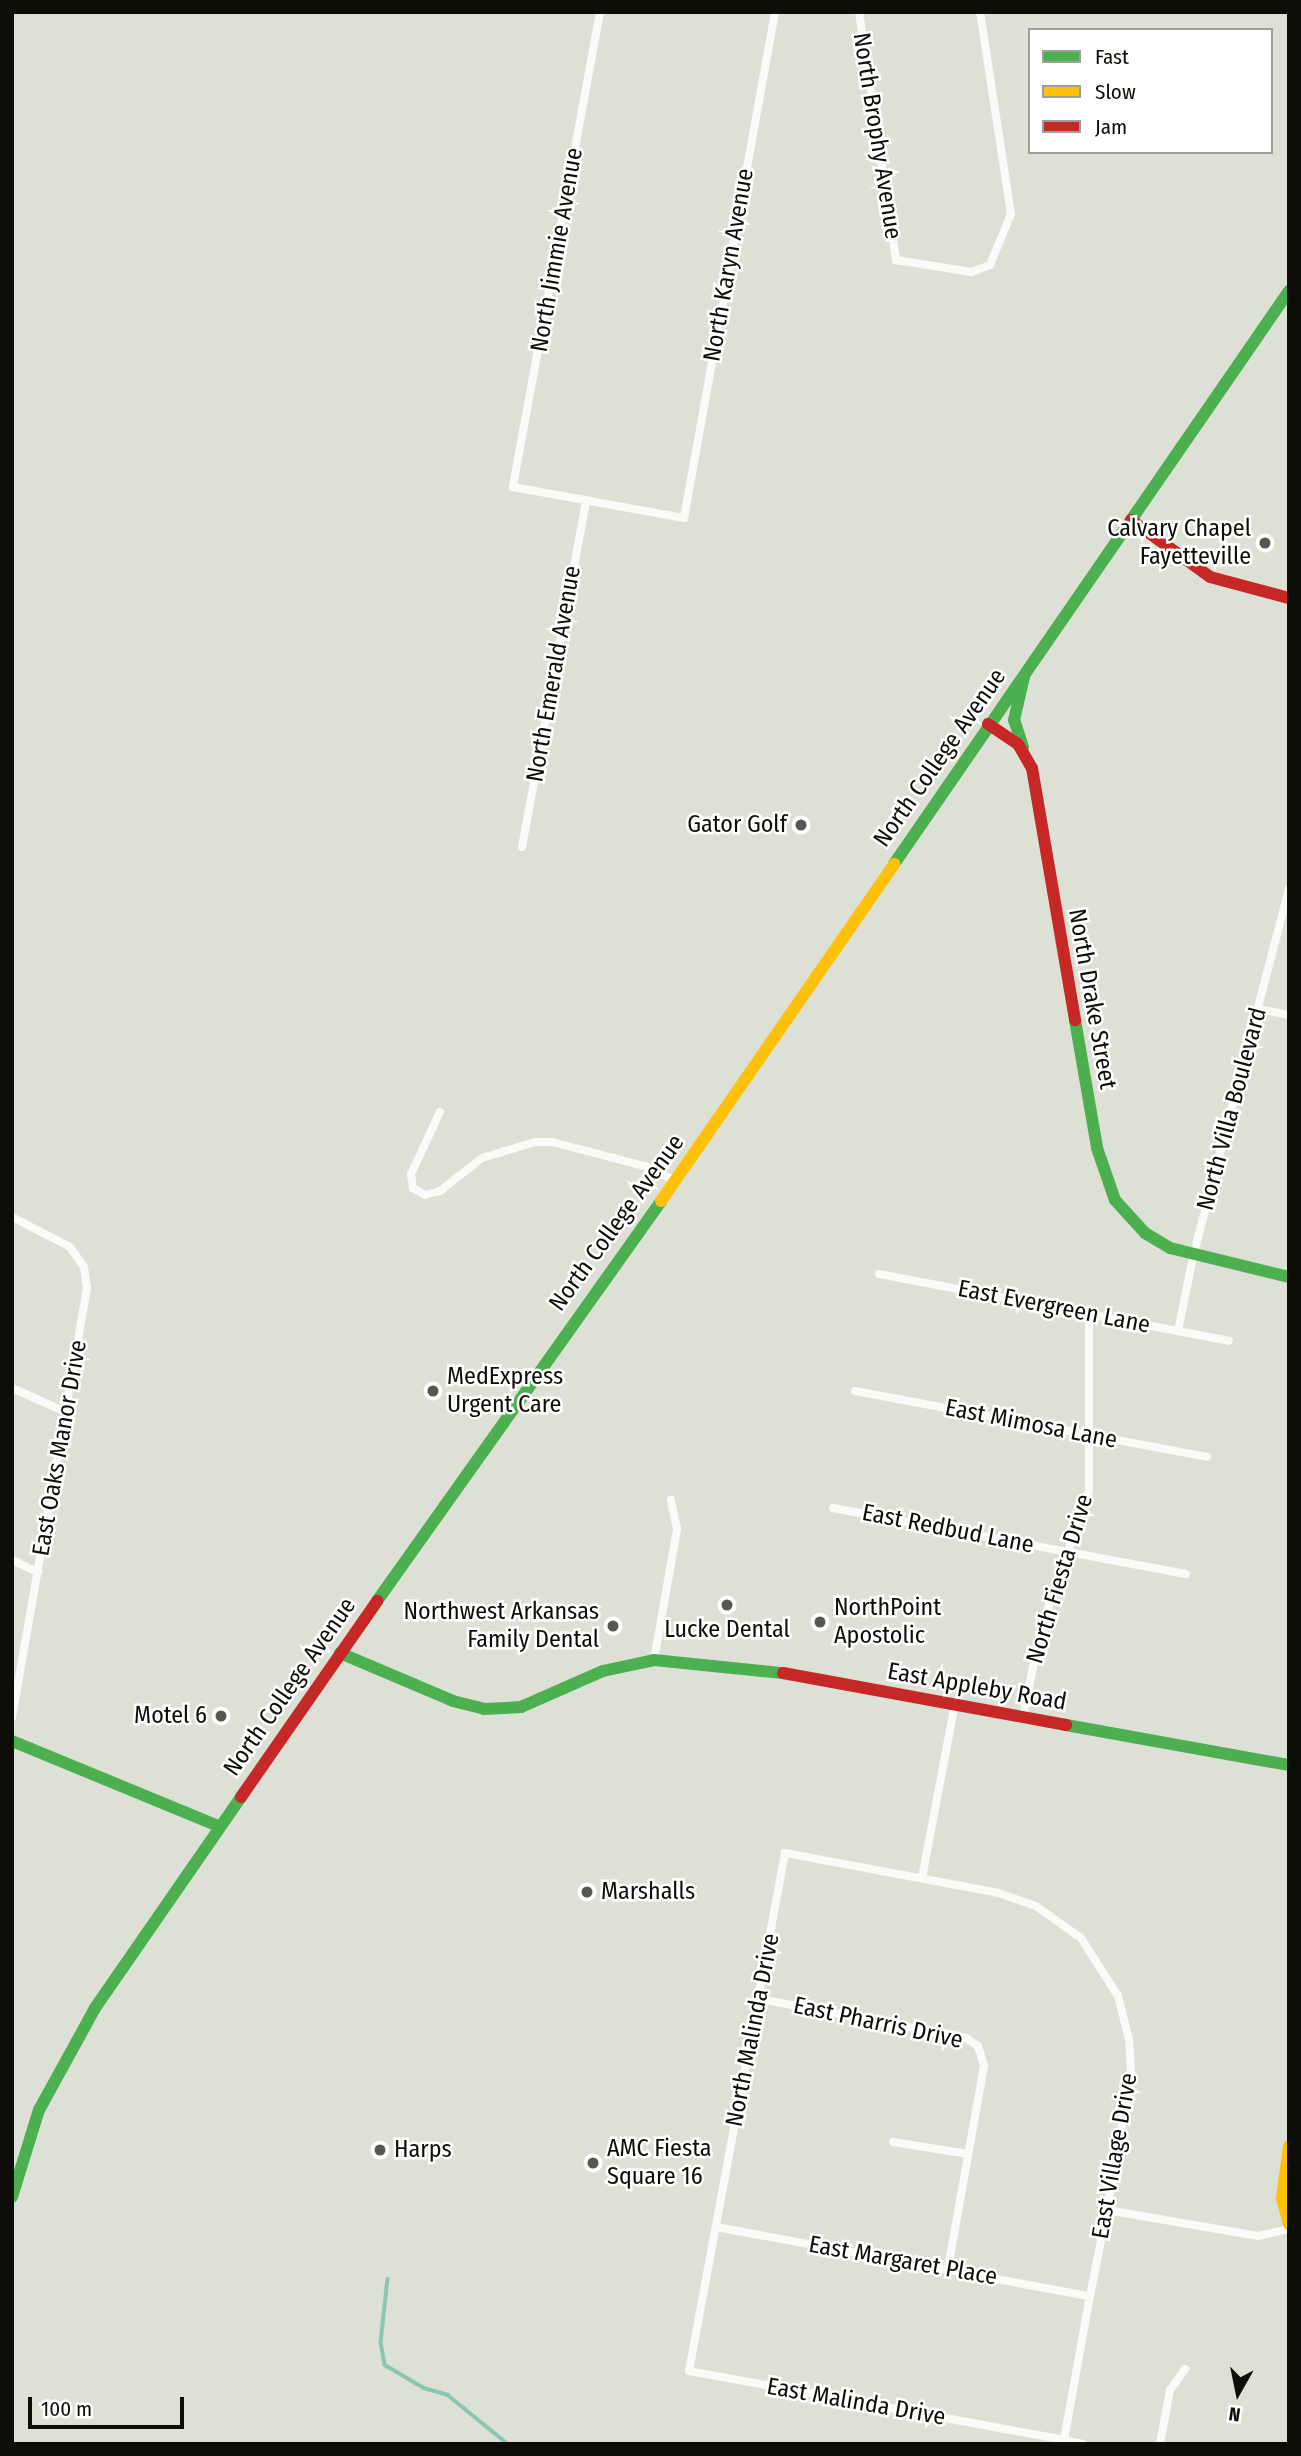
<!DOCTYPE html>
<html>
<head>
<meta charset="utf-8">
<style>
  body { margin:0 }
  #map { position:relative; width:1301px; height:2456px; overflow:hidden; background:#dde1d5; font-family:"Fira Sans Condensed",sans-serif }
  div>[style] { position:absolute }
  [style*='--x'] { left:calc(var(--x)*1px); top:calc(var(--y)*1px); width:calc(var(--w)*1px); rotate:calc(var(--a)*1deg) }
  .stream>* { height:3.5px; margin:-1.75px; padding:0 1.75px; transform-origin:1.75px; border-radius:1.75px; background:#8cc5b3 }
  .street>* { height:8px; margin:-4px; padding:0 4px; transform-origin:4px; border-radius:4px; background:#fafaf9 }
  .fast>* { height:12px; margin:-6px; padding:0 6px; transform-origin:6px; border-radius:6px; background:#4caf50 }
  .slow>* { height:12px; margin:-6px; padding:0 6px; transform-origin:6px; border-radius:6px; background:#ffc107 }
  .jam>* { height:12px; margin:-6px; padding:0 6px; transform-origin:6px; border-radius:6px; background:#c62828 }
  .dots>* { width:19px; height:19px; translate:-50% -50%; box-sizing:border-box; border:4px solid #fff; border-radius:50% }
  span { translate:-50% -50%; white-space:nowrap; text-align:center; line-height:1.15; -webkit-text-stroke:5px #fff; paint-order:stroke }
  .street-label { font-size:24px; color:#0c0e07 }
  .poi-label { font-size:24px; color:#0c0e07 }
  .right { translate:-100% -50%; text-align:right }
  .left { translate:0 -50%; text-align:left }
  .frame { position:absolute; inset:0; border:14px solid #0c0e07; pointer-events:none }
  .legend { position:absolute; left:1028px; top:28px; width:245px; height:126px; box-sizing:border-box; background:#fff; border:2px solid #9e9f9c; margin:0; padding:9px 12px; list-style:none; font-size:21px; color:#0c0e07 }
  .legend li { display:flex; align-items:center; gap:14px; height:35px }
  .legend b { width:35px; border:2px solid #9e9f9c }
  .north { position:absolute; left:1203px; top:2358px; width:70px; height:70px; -webkit-text-stroke:5px #fff; paint-order:stroke; rotate:189deg; font-size:19px; font-weight:700; line-height:28px; text-align:center; color:#0c0e07 }
  .north::after { content:''; display:block; margin:auto; width:24px; height:32px; background:#0c0e07; clip-path:polygon(50% 0,100% 100%,50% 72%,0 100%) }
  .scale { position:absolute; left:28px; top:2397px; width:156px; height:32px; box-sizing:border-box; border:4px solid #0c0e07; border-top:0; padding-left:9px; font-size:21px; line-height:24px; white-space:nowrap; color:#0c0e07; -webkit-text-stroke:5px #fff; paint-order:stroke }
</style>
</head>
<body>
<div id="map">
  <div class="stream">
    <i style="--x:388;--y:2279;--w:63;--a:96.3"></i>
    <i style="--x:381;--y:2342;--w:23;--a:80"></i>
    <i style="--x:385;--y:2365;--w:45;--a:30.5"></i>
    <i style="--x:424;--y:2388;--w:25;--a:16"></i>
    <i style="--x:448;--y:2395;--w:77;--a:39.2"></i>
  </div>
  <div class="street">
    <i style="--x:600;--y:12;--w:483;--a:100.4"></i>
    <i style="--x:513;--y:487;--w:174;--a:10.3"></i>
    <i style="--x:684;--y:518;--w:514;--a:-79.8"></i>
    <i style="--x:859;--y:12;--w:251;--a:81.5"></i>
    <i style="--x:896;--y:260;--w:76;--a:9.1"></i>
    <i style="--x:971;--y:272;--w:20;--a:-20"></i>
    <i style="--x:990;--y:265;--w:55;--a:-67.6"></i>
    <i style="--x:1011;--y:214;--w:204;--a:-98.7"></i>
    <i style="--x:522;--y:847;--w:353;--a:-79.5"></i>
    <i style="--x:1258;--y:1009;--w:32;--a:11"></i>
    <i style="--x:440;--y:1112;--w:68;--a:115.1"></i>
    <i style="--x:411;--y:1174;--w:14;--a:82"></i>
    <i style="--x:413;--y:1188;--w:14;--a:30"></i>
    <i style="--x:425;--y:1195;--w:16;--a:-15"></i>
    <i style="--x:440;--y:1191;--w:53;--a:-38.2"></i>
    <i style="--x:482;--y:1158;--w:55;--a:-16.8"></i>
    <i style="--x:535;--y:1142;--w:17;--a:0"></i>
    <i style="--x:552;--y:1142;--w:99;--a:14.6"></i>
    <i style="--x:648;--y:1167;--w:30;--a:27"></i>
    <i style="--x:12;--y:1217;--w:65;--a:27.3"></i>
    <i style="--x:70;--y:1247;--w:24;--a:55"></i>
    <i style="--x:84;--y:1267;--w:21;--a:82"></i>
    <i style="--x:87;--y:1288;--w:436;--a:99.9"></i>
    <i style="--x:879;--y:1274;--w:356;--a:10.8"></i>
    <i style="--x:1178;--y:1331;--w:76;--a:-78.5"></i>
    <i style="--x:1193;--y:1257;--w:381;--a:-75.4"></i>
    <i style="--x:12;--y:1388;--w:59;--a:24"></i>
    <i style="--x:855;--y:1391;--w:358;--a:10.6"></i>
    <i style="--x:833;--y:1508;--w:359;--a:10.6"></i>
    <i style="--x:12;--y:1560;--w:29;--a:25"></i>
    <i style="--x:654;--y:1660;--w:133;--a:-80"></i>
    <i style="--x:677;--y:1529;--w:30;--a:-102"></i>
    <i style="--x:1023;--y:1716;--w:90;--a:-78.4"></i>
    <i style="--x:1041;--y:1628;--w:145;--a:-70.7"></i>
    <i style="--x:1089;--y:1491;--w:177;--a:-90"></i>
    <i style="--x:922;--y:1878;--w:178;--a:-79.3"></i>
    <i style="--x:760;--y:1999;--w:210;--a:10.7"></i>
    <i style="--x:966;--y:2038;--w:14;--a:34"></i>
    <i style="--x:978;--y:2046;--w:21;--a:73"></i>
    <i style="--x:984;--y:2066;--w:206;--a:100.1"></i>
    <i style="--x:893;--y:2142;--w:76;--a:9.1"></i>
    <i style="--x:1107;--y:2210;--w:153;--a:9.8"></i>
    <i style="--x:1258;--y:2236;--w:32;--a:-13"></i>
    <i style="--x:716;--y:2227;--w:380;--a:10.5"></i>
    <i style="--x:1063;--y:2444;--w:4;--a:-76"></i>
    <i style="--x:1064;--y:2440;--w:146;--a:-79.8"></i>
    <i style="--x:1090;--y:2296;--w:88;--a:-78.8"></i>
    <i style="--x:1107;--y:2210;--w:139;--a:-80.1"></i>
    <i style="--x:1131;--y:2073;--w:34;--a:-93"></i>
    <i style="--x:1129;--y:2039;--w:44;--a:-104.3"></i>
    <i style="--x:1118;--y:1996;--w:69;--a:-122.5"></i>
    <i style="--x:1081;--y:1938;--w:55;--a:-144.6"></i>
    <i style="--x:1036;--y:1906;--w:39;--a:-161"></i>
    <i style="--x:999;--y:1893;--w:218;--a:-169.4"></i>
    <i style="--x:785;--y:1853;--w:527;--a:100.5"></i>
    <i style="--x:689;--y:2371;--w:381;--a:10.4"></i>
    <i style="--x:1064;--y:2440;--w:19;--a:12"></i>
    <i style="--x:1160;--y:2444;--w:55;--a:-79.5"></i>
    <i style="--x:1170;--y:2390;--w:26;--a:-54"></i>
  </div>
  <div class="fast">
    <i style="--x:1023;--y:747;--w:28;--a:-108"></i>
    <i style="--x:1014;--y:720;--w:44;--a:-76.9"></i>
    <i style="--x:894;--y:864;--w:696;--a:-55.42"></i>
    <i style="--x:1075;--y:1020;--w:130;--a:80.2"></i>
    <i style="--x:1097;--y:1148;--w:55;--a:70.9"></i>
    <i style="--x:1115;--y:1200;--w:45;--a:47.7"></i>
    <i style="--x:1145;--y:1233;--w:29;--a:31"></i>
    <i style="--x:1170;--y:1248;--w:122;--a:13.7"></i>
    <i style="--x:377;--y:1601;--w:491;--a:-54.6"></i>
    <i style="--x:340;--y:1653;--w:123;--a:23"></i>
    <i style="--x:453;--y:1701;--w:32;--a:14"></i>
    <i style="--x:484;--y:1709;--w:37;--a:-3"></i>
    <i style="--x:521;--y:1707;--w:90;--a:-23.7"></i>
    <i style="--x:603;--y:1671;--w:52;--a:-12.2"></i>
    <i style="--x:654;--y:1660;--w:130;--a:5.8"></i>
    <i style="--x:1066;--y:1725;--w:227;--a:10.2"></i>
    <i style="--x:12;--y:1741;--w:223;--a:22.4"></i>
    <i style="--x:12;--y:2197;--w:91;--a:-72.8"></i>
    <i style="--x:39;--y:2110;--w:116;--a:-61.2"></i>
    <i style="--x:95;--y:2008;--w:257;--a:-55.3"></i>
  </div>
  <div class="slow">
    <i style="--x:661;--y:1201;--w:410;--a:-55.3"></i>
    <i style="--x:1289;--y:2146;--w:52;--a:97.7"></i>
    <i style="--x:1282;--y:2198;--w:27;--a:75"></i>
  </div>
  <div class="jam">
    <i style="--x:1131;--y:520;--w:97;--a:35.8"></i>
    <i style="--x:1210;--y:577;--w:82;--a:14.9"></i>
    <i style="--x:988;--y:724;--w:36;--a:34"></i>
    <i style="--x:1018;--y:744;--w:28;--a:60"></i>
    <i style="--x:1032;--y:768;--w:256;--a:80.3"></i>
    <i style="--x:783;--y:1673;--w:288;--a:10.4"></i>
    <i style="--x:241;--y:1797;--w:239;--a:-55.2"></i>
  </div>
  <div class="dots">
    <i style="left:1265px;top:543px;background:#55584f"></i>
    <i style="left:801px;top:825px;background:#55584f"></i>
    <i style="left:433px;top:1391px;background:#55584f"></i>
    <i style="left:727px;top:1605px;background:#55584f"></i>
    <i style="left:820px;top:1622px;background:#55584f"></i>
    <i style="left:613px;top:1626px;background:#55584f"></i>
    <i style="left:221px;top:1716px;background:#55584f"></i>
    <i style="left:587px;top:1892px;background:#55584f"></i>
    <i style="left:380px;top:2150px;background:#55584f"></i>
    <i style="left:593px;top:2163px;background:#55584f"></i>
  </div>
  <div class="street-label">
    <span style="left:877px;top:136px;rotate:81deg">North Brophy Avenue</span>
    <span style="left:557px;top:250px;rotate:-80deg">North Jimmie Avenue</span>
    <span style="left:729px;top:265px;rotate:-80deg">North Karyn Avenue</span>
    <span style="left:554px;top:674px;rotate:-80deg">North Emerald Avenue</span>
    <span style="left:940px;top:758px;rotate:-55deg">North College Avenue</span>
    <span style="left:1092px;top:999px;rotate:80deg">North Drake Street</span>
    <span style="left:1232px;top:1109px;rotate:-75deg">North Villa Boulevard</span>
    <span style="left:617px;top:1223px;rotate:-54deg">North College Avenue</span>
    <span style="left:1054px;top:1307px;rotate:11deg">East Evergreen Lane</span>
    <span style="left:1031px;top:1424px;rotate:11deg">East Mimosa Lane</span>
    <span style="left:60px;top:1448px;rotate:-80deg">East Oaks Manor Drive</span>
    <span style="left:948px;top:1529px;rotate:11deg">East Redbud Lane</span>
    <span style="left:1060px;top:1579px;rotate:-73deg">North Fiesta Drive</span>
    <span style="left:290px;top:1687px;rotate:-55deg">North College Avenue</span>
    <span style="left:977px;top:1687px;rotate:10deg">East Appleby Road</span>
    <span style="left:878px;top:2023px;rotate:12deg">East Pharris Drive</span>
    <span style="left:753px;top:2030px;rotate:-79deg">North Malinda Drive</span>
    <span style="left:1115px;top:2156px;rotate:-80deg">East Village Drive</span>
    <span style="left:903px;top:2261px;rotate:10deg">East Margaret Place</span>
    <span style="left:856px;top:2402px;rotate:10deg">East Malinda Drive</span>
  </div>
  <div class="poi-label">
    <span class="right" style="left:1251px;top:543px">Calvary Chapel<br>Fayetteville</span>
    <span class="right" style="left:787px;top:825px">Gator Golf</span>
    <span class="left" style="left:447px;top:1391px">MedExpress<br>Urgent Care</span>
    <span class="left" style="left:834px;top:1622px">NorthPoint<br>Apostolic</span>
    <span class="right" style="left:599px;top:1626px">Northwest Arkansas<br>Family Dental</span>
    <span style="left:727px;top:1630px">Lucke Dental</span>
    <span class="right" style="left:207px;top:1716px">Motel 6</span>
    <span class="left" style="left:601px;top:1892px">Marshalls</span>
    <span class="left" style="left:607px;top:2163px">AMC Fiesta<br>Square 16</span>
    <span class="left" style="left:394px;top:2150px">Harps</span>
  </div>
  <div class="frame"></div>
  <ul class="legend">
  <li><b style="height:9px;background:#4caf50"></b>Fast</li>
  <li><b style="height:9px;background:#ffc107"></b>Slow</li>
  <li><b style="height:9px;background:#c62828"></b>Jam</li>
  </ul>
  <div class="north">N</div>
  <div class="scale">100 m</div>
</div>
</body>
</html>
